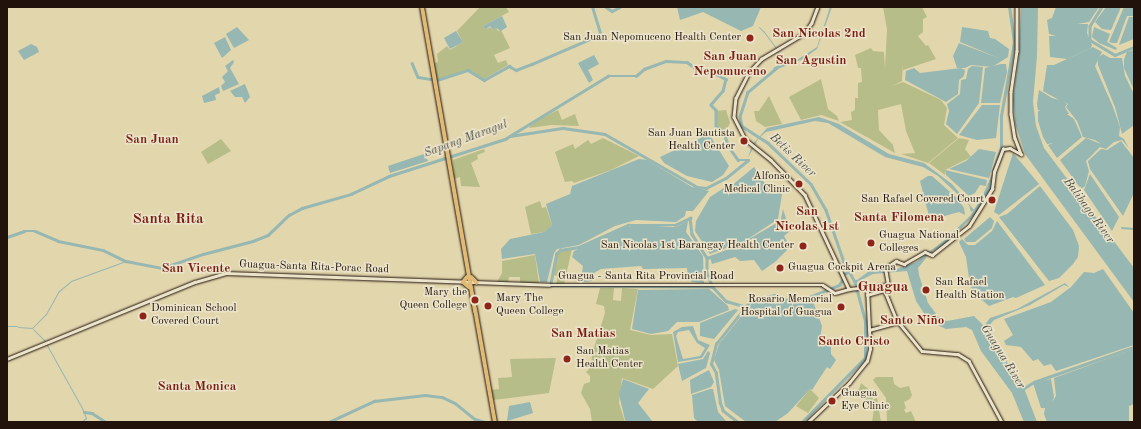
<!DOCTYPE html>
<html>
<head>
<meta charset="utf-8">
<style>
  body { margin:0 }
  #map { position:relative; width:1141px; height:429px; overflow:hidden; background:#e2d6ad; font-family:"Old Standard TT",serif }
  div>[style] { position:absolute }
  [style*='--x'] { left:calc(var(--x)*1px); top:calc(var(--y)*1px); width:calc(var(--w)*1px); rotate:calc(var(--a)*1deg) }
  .green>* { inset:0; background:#b7bd88 }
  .water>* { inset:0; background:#96b7b2 }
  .stream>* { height:1px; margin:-0.5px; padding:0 0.5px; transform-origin:0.5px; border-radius:0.5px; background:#96b7b2 }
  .canal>* { height:2px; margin:-1px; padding:0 1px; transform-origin:1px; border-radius:1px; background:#96b7b2 }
  .river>* { height:2.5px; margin:-1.25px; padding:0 1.25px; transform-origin:1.25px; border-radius:1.25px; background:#96b7b2 }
  .roads { filter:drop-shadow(0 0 1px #21130c) drop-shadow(0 0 1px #21130c) }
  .secondary>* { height:2.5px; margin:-1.25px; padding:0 1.25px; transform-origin:1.25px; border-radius:1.25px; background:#ece4ca }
  .highway>* { height:4px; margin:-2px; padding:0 2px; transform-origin:2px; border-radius:2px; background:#e1bb76 }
  .dots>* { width:11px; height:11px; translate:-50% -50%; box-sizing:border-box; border:2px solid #ece4ca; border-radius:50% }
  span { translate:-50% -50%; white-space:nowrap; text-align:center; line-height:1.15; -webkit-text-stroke:3px #ece4ca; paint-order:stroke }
  .poi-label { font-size:11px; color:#21130c }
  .right { translate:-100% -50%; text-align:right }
  .left { translate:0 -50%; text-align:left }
  .street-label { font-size:11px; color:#21130c }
  .water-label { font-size:12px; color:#4a4c46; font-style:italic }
  .quarter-label { font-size:13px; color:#7a1f14; font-weight:700 }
  .district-label { font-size:15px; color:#7a1f14; font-weight:700 }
  .frame { position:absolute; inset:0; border:8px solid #21130c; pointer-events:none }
</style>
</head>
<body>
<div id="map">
  <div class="green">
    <i style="clip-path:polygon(480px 7px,506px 7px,509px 12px,483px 26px,485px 30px,490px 27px,493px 30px,496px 28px,498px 31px,501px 30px,510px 48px,494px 55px,498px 63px,506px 60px,508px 65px,484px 79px,468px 70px,437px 80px,434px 63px,438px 62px,437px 54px,447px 46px,450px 50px,463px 42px,457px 31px)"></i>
    <i style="clip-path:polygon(883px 7px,922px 7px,927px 17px,923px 19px,923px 32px,918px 36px,926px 46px,928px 45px,936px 59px,903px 70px,903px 63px,902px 81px,892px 86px,903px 82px,941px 100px,947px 108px,944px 125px,958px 138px,928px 163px,901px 154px,915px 153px,906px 131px,901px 104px,878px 110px,879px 130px,893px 145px,895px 153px,840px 122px,852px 120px,851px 112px,855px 110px,855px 98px,858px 98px,858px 83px,862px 82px,861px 68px,858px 68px,855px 55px,871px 48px,873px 51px,884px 52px,885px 69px,887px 29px)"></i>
    <i style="clip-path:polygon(821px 79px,828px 109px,837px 116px,839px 121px,821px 115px,801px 120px,789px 97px)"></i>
    <i style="clip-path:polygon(769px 96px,782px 124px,765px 127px,756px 121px,754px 111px,759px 111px)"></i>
    <i style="clip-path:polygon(558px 110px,562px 120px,575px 114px,579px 126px,551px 125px,529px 128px,532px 123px)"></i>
    <i style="clip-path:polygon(726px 110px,730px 123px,727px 129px,729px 132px,726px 135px,716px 126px,716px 119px,717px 111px)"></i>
    <i style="clip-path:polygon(603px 138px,639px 156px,611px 170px,574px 183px,572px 181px,565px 182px,555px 152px,573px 144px,575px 149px,588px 140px,591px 144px)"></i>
    <i style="clip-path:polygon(959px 138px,969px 140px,965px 149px,971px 157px,945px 170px,945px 175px,929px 163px)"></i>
    <i style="clip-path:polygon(221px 139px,231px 151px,208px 164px,201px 152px)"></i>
    <i style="clip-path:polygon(484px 149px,485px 152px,477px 155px,478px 159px,471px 163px,480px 187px,461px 186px,460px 177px,454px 179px,453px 160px)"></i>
    <i style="clip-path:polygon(540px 201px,542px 208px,546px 207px,552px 225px,544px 232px,531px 234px,525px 207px)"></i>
    <i style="clip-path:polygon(572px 249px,564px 284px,556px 284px,558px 276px,553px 275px,557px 254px,560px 250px)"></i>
    <i style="clip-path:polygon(535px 255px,539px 284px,520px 283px,520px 277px,509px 277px,508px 282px,497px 282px,502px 273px,502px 261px)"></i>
    <i style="clip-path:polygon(600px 288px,614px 288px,613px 300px,621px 301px,622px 288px,638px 289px,630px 330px,651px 335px,672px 334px,678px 366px,653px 389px,622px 378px,619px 403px,625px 422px,592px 422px,590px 409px,581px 393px,584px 384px,590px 382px,590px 376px,586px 372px,591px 367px,592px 354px,605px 313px,604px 306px,596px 304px)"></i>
    <i style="clip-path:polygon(556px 358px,549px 393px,493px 400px,491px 390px,499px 389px,498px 378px,512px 377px,510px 359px)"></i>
    <i style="clip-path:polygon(876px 377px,893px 377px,894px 384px,900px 388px,909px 386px,912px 395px,910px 399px,904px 402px,906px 408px,904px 410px,906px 413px,911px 411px,916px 422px,887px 422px,886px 398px,873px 380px)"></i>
    <i style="clip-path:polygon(861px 383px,872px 392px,873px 400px,877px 398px,881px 422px,872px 422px,874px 408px,854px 391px,859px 389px)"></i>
    <i style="clip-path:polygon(810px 389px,819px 398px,808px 413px,796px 406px)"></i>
  </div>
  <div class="water">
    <i style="clip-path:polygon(677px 7px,761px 7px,753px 26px,741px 31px,703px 12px,680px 20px)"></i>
    <i style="clip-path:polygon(830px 7px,832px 7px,817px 49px,803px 59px,775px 70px,773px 68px,783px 63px,784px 57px,793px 60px,784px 63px,797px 60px,817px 47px)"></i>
    <i style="clip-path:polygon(1021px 7px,1038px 7px,1037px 56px,1033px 102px,1036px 126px,1044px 148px,1134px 268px,1134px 302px,1025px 154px,1015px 123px,1013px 99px,1019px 55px)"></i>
    <i style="clip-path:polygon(1056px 7px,1099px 7px,1089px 22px,1077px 24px,1088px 24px,1087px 33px,1092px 45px,1091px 48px,1067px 59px,1050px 57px,1049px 36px,1056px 36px,1049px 34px,1047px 20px,1052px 18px)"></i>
    <i style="clip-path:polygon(1106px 7px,1121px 7px,1111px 30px,1102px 29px,1095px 22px)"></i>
    <i style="clip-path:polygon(1124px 7px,1134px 7px,1134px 16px,1127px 16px,1117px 43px,1112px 43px,1109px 42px)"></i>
    <i style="clip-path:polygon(502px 16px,507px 27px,501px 31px,496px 28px,493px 30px,490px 26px,485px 30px,483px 26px)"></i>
    <i style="clip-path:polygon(1129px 17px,1134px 17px,1134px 39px,1119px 45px)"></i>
    <i style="clip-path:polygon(237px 27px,249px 40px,234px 48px,226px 34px)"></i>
    <i style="clip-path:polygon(962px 27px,988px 31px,990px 38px,995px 39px,1009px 49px,1008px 57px,992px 67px,971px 65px,965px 68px,957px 68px,953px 56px,959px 43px,1001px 59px,960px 42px)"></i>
    <i style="clip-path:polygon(1094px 27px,1110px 34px,1107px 42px,1117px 48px,1116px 50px,1099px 43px,1092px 37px)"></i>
    <i style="clip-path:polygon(456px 31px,463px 42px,450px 49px,444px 38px)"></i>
    <i style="clip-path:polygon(225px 37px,231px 50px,222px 58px,214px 43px)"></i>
    <i style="clip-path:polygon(31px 44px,37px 47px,39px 52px,24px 60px,18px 51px)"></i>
    <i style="clip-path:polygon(1093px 47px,1102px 52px,1095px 66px,1113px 107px,1120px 127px,1119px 136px,1124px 139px,1129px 148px,1122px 140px,1114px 142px,1106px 149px,1100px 147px,1086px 161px,1089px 171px,1085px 186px,1081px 189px,1060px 160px,1086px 138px,1101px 144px,1095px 140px,1083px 137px,1077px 121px,1066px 107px,1068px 104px,1062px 101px,1067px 104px,1065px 107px,1069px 114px,1067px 114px,1074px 119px,1082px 137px,1057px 158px,1048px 145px,1054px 143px,1047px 144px,1043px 137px,1038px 121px,1038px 111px,1041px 110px,1038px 110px,1037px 104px,1039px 90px,1052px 98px,1059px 100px,1043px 91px,1047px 65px,1054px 65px)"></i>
    <i style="clip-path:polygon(1134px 50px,1134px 90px,1124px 68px,1124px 59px,1127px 52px)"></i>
    <i style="clip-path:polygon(1103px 54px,1110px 58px,1122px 58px,1125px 76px,1134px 94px,1134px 125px,1122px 134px,1115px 107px,1098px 65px,1098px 58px)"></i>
    <i style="clip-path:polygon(594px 55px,599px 64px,588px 70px,593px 80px,589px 83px,578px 63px)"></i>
    <i style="clip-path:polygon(233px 60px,234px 62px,230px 68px,239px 84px,223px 91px,221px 86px,225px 82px,222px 77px,228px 71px,225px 66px)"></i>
    <i style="clip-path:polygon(1001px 64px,1006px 64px,1007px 72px,1000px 103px,981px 103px,985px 68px)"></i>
    <i style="clip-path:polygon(972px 66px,983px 67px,979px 103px,957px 134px,946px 124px,949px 111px,947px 104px,960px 94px,961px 80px,966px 79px,968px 69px)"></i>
    <i style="clip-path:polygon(914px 68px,920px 73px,961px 68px,965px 70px,964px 76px,959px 80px,958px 94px,946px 102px,905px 80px,906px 71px)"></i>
    <i style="clip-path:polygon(245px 84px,250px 97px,245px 103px,242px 97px,235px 97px,230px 91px)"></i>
    <i style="clip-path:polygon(219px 87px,220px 93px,215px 95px,216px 100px,204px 103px,202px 96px)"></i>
    <i style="clip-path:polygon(982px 105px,1000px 105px,996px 138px,977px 140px,959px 135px)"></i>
    <i style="clip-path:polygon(819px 117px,839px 124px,889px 154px,924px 163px,952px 184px,974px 210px,981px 199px,995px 168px,990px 191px,979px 210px,949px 241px,930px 253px,918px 268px,919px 275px,928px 303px,940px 319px,947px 321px,974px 316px,984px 326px,990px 318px,1017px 309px,1065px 283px,1069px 287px,1064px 285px,1030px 305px,994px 320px,989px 326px,1010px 368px,1024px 388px,1037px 422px,1024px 422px,1012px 393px,981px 351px,972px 330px,966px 327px,946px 329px,929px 321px,916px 301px,907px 271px,873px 274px,857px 282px,857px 287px,854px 285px,853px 280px,857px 280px,872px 269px,884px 269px,888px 272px,916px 262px,946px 239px,970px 216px,974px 210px,971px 212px,969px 205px,938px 176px,923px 167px,885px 157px,828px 123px,815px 121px,766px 132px,758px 139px,748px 158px,752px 145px,767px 128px)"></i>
    <i style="clip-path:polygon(709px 134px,729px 166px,723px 175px,712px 182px,687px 176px,664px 163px,660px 157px)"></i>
    <i style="clip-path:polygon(1121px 141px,1134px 158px,1134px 193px,1123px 216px,1090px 169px,1088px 161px,1101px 149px,1107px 150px)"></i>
    <i style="clip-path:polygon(979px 149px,996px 152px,989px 178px,949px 169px,966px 161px)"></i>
    <i style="clip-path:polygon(1013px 153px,1039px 184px,999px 215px,994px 212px)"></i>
    <i style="clip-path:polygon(424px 154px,428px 161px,390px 173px,388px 166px)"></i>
    <i style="clip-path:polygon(639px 159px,647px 160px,692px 187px,709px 191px,693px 211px,686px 211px,685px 216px,676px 222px,636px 220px,615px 226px,579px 245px,557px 249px,554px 253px,547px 282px,540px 282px,535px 254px,502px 259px,501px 249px,510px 239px,544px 232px,552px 225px,546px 204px,570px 194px,572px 186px)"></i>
    <i style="clip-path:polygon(754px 167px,767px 187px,782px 194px,778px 219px,745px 241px,710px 254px,695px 231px,696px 221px,710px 197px,724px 188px,730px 187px)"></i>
    <i style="clip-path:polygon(945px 170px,987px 180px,986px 186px,980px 185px,975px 193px,969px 196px,946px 175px)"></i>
    <i style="clip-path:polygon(1090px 174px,1119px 217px,1112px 231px,1084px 190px)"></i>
    <i style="clip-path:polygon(928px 176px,932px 176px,958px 199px,964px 208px,965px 215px,959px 212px,930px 220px,920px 181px)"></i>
    <i style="clip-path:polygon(1040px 186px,1073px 230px,1079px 246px,1078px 257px,1073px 264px,1059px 278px,1049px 281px,999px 217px,1007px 214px)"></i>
    <i style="clip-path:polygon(783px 209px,790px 231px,784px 236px,790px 247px,775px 262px,762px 271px,754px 260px,740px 261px,735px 257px,712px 264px,710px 257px,735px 248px,773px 226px,781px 219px)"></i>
    <i style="clip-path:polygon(990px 217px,994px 221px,992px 228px,975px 242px,966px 242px,964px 239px)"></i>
    <i style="clip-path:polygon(688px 221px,686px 232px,703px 256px,704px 283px,692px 282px,688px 278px,687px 268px,643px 269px,641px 266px,601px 269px,594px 273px,592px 281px,585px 282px,581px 278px,583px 266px,572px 257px,574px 251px,623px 228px,636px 225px,676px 227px)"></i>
    <i style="clip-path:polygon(997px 221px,1045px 285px,1016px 298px,1013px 297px,989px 306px,974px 293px,970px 285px,966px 257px,959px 242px,962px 239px,968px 245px,975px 245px,992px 231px)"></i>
    <i style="clip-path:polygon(1103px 269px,1134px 313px,1134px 345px,1056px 371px,1051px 364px,1044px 366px,1038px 359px,1033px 361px,1021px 347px,1006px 345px,1004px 341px,1013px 335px,1004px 319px,1051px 302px,1071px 287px,1084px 272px,1094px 273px)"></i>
    <i style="clip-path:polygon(709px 289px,728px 306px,729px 310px,699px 322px,677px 322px,668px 331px,651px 334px,632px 329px,638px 290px)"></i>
    <i style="clip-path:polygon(774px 297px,782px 302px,812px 299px,822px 326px,820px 339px,831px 346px,831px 354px,836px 360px,830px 369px,827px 367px,812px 390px,810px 389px,788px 413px,775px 422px,746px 422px,725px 406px,719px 370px,714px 360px,719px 344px,752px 303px)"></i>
    <i style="clip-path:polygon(735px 309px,738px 310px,714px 339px,700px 336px,700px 323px)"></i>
    <i style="clip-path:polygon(evenodd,693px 326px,698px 340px,710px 345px,702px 358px,678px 362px,673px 332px,682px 327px,693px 326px,689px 330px,697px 343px,705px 348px,700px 356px,683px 359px,676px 336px,678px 332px,689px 330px)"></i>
    <i style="clip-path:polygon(1134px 349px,1134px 404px,1129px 406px,1129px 422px,1047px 422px,1044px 414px,1045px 408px,1041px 408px,1033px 383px,1051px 379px,1054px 397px,1052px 402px,1044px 404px,1052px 402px,1056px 396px,1054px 378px)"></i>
    <i style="clip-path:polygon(708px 351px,710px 353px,706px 368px,682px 381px,678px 364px,703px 359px)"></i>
    <i style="clip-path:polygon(709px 370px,714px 382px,711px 387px,691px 394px,690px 380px)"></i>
    <i style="clip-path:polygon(623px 379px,649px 389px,638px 403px,653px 422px,627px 422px,625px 420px,619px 394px)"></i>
    <i style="clip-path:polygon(710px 389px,713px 389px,718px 412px,727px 422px,698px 422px,694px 418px,692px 395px)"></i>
    <i style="clip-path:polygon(530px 402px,533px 413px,507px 421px,509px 406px)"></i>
  </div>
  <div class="stream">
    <i style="--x:759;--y:27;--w:7;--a:45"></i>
    <i style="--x:764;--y:32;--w:20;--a:53"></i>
    <i style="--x:776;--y:48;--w:17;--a:69"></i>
    <i style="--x:7;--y:326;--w:10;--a:0"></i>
    <i style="--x:18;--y:327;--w:14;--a:4"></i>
    <i style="--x:32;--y:328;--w:20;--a:-45"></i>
    <i style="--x:46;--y:314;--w:25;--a:-61"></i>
    <i style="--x:58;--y:292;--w:17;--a:-40"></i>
    <i style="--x:71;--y:281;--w:59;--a:-20"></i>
    <i style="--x:33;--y:329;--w:16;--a:45"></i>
    <i style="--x:44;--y:340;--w:78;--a:60.8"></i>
    <i style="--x:82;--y:408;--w:11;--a:68"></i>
    <i style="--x:86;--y:418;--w:6;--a:141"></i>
  </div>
  <div class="canal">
    <i style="--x:1122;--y:228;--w:12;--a:5"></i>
  </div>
  <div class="river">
    <i style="--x:606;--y:7;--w:7;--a:34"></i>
    <i style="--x:612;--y:11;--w:9;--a:-27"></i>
    <i style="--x:1102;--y:7;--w:22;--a:122"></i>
    <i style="--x:1090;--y:26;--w:14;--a:90"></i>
    <i style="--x:1090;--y:40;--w:29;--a:31"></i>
    <i style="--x:1115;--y:55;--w:21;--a:-23"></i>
    <i style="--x:412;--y:63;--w:15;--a:67"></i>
    <i style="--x:418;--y:77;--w:13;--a:9"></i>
    <i style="--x:777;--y:68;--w:38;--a:140"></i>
    <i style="--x:748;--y:92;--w:25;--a:108"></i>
    <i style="--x:740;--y:116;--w:10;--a:79"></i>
    <i style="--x:742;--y:126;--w:31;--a:33"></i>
    <i style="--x:768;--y:143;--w:59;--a:43.6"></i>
    <i style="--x:811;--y:184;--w:30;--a:60"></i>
    <i style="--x:826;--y:210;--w:55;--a:70.9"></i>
    <i style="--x:844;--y:262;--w:23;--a:61"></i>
    <i style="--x:437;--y:80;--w:33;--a:-18"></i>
    <i style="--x:468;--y:70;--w:19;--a:32"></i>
    <i style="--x:484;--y:80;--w:29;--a:-29"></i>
    <i style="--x:509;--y:66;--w:8;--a:30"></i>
    <i style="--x:516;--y:70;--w:17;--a:-21"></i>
    <i style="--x:532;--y:64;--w:73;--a:-23.4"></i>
    <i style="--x:599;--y:35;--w:2;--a:-63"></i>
    <i style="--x:600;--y:33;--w:27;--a:-107"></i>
    <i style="--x:510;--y:136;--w:54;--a:-8.6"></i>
    <i style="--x:563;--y:128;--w:42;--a:8.1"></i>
    <i style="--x:605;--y:134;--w:106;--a:29.9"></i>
    <i style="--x:697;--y:187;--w:9;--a:6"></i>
    <i style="--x:706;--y:188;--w:22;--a:-27"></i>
    <i style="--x:726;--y:178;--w:28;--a:-39"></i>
    <i style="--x:993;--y:171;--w:24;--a:-71"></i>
    <i style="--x:1001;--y:148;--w:32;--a:-90"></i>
    <i style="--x:1001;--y:116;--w:75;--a:-80"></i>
    <i style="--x:1014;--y:42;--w:35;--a:-98"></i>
    <i style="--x:7;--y:237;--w:18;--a:-19"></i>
    <i style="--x:24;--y:231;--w:11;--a:0"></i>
    <i style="--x:35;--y:231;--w:25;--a:23"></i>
    <i style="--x:58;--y:241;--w:46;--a:11.3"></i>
    <i style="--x:103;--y:250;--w:25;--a:26"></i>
    <i style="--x:126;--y:261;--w:37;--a:11"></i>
    <i style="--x:162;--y:268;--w:43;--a:-18.9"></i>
    <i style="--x:203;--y:254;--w:52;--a:-14.6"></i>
    <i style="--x:253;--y:241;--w:16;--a:-22"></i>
    <i style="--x:268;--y:235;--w:29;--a:-44"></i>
    <i style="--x:289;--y:215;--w:15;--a:-28"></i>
    <i style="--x:302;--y:208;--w:51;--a:-15.9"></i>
    <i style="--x:351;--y:194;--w:42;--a:-25.3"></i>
    <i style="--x:389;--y:176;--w:122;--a:-17.7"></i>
    <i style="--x:505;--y:139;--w:121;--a:-31.5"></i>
    <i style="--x:608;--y:76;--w:28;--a:0"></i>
    <i style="--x:636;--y:76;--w:11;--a:-41"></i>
    <i style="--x:644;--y:69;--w:23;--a:-20"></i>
    <i style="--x:666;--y:61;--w:21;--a:3"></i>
    <i style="--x:687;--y:62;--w:9;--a:36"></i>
    <i style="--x:694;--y:67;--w:19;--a:16"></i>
    <i style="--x:712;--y:72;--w:16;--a:27"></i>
    <i style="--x:726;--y:79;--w:12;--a:104"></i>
    <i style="--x:723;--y:91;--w:18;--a:131"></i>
    <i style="--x:711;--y:105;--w:7;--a:45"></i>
    <i style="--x:716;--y:110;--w:16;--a:90"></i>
    <i style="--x:716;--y:126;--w:9;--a:36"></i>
    <i style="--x:723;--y:131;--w:17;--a:69"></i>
    <i style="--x:729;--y:147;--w:16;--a:55"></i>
    <i style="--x:738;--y:160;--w:11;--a:0"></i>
    <i style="--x:707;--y:258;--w:30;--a:-20"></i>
    <i style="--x:735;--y:248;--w:46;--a:-29.9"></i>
    <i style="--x:713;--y:287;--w:163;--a:-179.6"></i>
    <i style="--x:550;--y:286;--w:33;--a:-79"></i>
    <i style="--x:556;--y:254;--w:6;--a:-45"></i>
    <i style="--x:560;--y:250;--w:19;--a:-9"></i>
    <i style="--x:579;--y:247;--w:54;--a:-24.2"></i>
    <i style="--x:628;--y:225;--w:47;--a:0"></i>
    <i style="--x:675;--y:225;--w:17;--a:-25"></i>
    <i style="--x:690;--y:218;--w:16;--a:83"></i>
    <i style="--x:692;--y:234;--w:28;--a:58"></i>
    <i style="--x:707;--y:258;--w:16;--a:90"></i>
    <i style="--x:707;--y:274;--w:14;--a:65"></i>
    <i style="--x:713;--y:287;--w:19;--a:47"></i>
    <i style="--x:726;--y:301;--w:19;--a:16"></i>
    <i style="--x:1021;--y:390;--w:15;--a:-32"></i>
    <i style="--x:1034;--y:382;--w:106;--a:-19.3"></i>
    <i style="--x:84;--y:412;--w:8;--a:7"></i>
    <i style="--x:92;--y:413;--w:17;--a:33"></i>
    <i style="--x:329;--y:422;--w:50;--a:-25"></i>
    <i style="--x:374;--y:401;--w:51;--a:-6.7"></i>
    <i style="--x:425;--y:395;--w:17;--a:7"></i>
    <i style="--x:442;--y:397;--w:14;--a:25"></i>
    <i style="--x:455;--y:403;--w:26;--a:39"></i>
    <i style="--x:475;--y:419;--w:10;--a:17"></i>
    <i style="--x:737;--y:422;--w:18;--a:-142"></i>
    <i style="--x:723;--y:411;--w:9;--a:-111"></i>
    <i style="--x:720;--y:403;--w:30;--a:-98"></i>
    <i style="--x:716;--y:373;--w:10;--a:-119"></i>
    <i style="--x:711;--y:364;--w:21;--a:-76"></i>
    <i style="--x:716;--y:344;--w:56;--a:-51.5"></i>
    <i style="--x:751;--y:300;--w:24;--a:-12"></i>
    <i style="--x:774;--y:295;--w:11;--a:27"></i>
    <i style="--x:784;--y:300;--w:23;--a:-5"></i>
    <i style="--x:807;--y:298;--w:35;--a:-22"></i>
    <i style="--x:839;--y:285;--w:7;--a:-56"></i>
    <i style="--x:843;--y:279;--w:4;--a:-104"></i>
    <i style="--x:842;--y:275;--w:7;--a:-27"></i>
    <i style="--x:802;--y:422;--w:90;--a:-45.5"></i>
    <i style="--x:865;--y:358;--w:37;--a:-90"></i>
    <i style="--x:865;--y:321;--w:35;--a:-105"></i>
  </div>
  <div class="roads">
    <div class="secondary">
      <i style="--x:818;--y:7;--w:17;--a:111"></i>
      <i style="--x:812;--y:23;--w:14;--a:126"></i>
      <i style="--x:804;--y:34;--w:49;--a:149.2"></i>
      <i style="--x:762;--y:59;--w:19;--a:133"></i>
      <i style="--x:749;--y:73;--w:28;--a:117"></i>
      <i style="--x:736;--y:98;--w:19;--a:96"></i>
      <i style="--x:734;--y:117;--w:25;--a:63"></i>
      <i style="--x:745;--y:139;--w:33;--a:39"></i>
      <i style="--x:771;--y:160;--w:49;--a:45.8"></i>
      <i style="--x:805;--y:195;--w:104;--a:64.9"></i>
      <i style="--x:1017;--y:7;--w:44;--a:90"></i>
      <i style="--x:1017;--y:51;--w:41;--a:98.3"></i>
      <i style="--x:1011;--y:92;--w:22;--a:90"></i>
      <i style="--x:1011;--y:114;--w:24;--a:81"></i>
      <i style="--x:1015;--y:138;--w:17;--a:69"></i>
      <i style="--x:883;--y:286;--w:35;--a:68"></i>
      <i style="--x:896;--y:319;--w:41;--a:50.9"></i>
      <i style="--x:922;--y:351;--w:36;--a:5"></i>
      <i style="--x:958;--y:354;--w:13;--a:32"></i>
      <i style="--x:969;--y:361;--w:69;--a:61.6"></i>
      <i style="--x:867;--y:295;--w:19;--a:-16"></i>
      <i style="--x:869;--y:330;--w:30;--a:-15"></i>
      <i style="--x:7;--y:359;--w:203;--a:-22.3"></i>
      <i style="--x:195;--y:282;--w:32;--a:-16"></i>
      <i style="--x:226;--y:273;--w:323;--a:2.1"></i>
      <i style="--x:549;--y:285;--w:274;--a:0"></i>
      <i style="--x:823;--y:285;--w:14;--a:34"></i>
      <i style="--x:835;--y:293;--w:15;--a:-16"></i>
      <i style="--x:849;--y:289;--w:39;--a:-6"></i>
      <i style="--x:888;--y:285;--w:17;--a:-100"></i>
      <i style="--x:885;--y:268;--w:13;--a:-32"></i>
      <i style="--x:896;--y:261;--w:9;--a:21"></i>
      <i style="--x:904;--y:264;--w:24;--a:-30"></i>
      <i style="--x:925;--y:252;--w:8;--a:23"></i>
      <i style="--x:932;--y:255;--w:47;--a:-38.1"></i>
      <i style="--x:969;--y:226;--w:44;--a:-58.1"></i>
      <i style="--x:992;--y:189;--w:17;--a:-83"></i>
      <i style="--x:994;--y:172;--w:25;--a:-69"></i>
      <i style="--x:1003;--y:149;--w:7;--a:-8"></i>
      <i style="--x:1010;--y:148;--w:13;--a:29"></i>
      <i style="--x:808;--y:422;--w:57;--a:-43.6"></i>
      <i style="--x:849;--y:383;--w:28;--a:-51"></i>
      <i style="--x:867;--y:361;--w:12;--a:-76"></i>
      <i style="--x:870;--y:349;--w:61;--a:-92.8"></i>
    </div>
    <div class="highway">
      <i style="--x:422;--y:7;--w:309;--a:80.1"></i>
      <i style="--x:467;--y:277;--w:6;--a:129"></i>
      <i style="--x:463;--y:282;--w:8;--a:40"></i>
      <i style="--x:471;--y:277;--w:8;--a:45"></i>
      <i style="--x:475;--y:309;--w:115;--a:80"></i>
    </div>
  </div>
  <div class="dots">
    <i style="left:750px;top:38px;background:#8f2418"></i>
    <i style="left:744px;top:141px;background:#8f2418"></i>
    <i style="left:799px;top:184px;background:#8f2418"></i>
    <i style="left:992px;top:200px;background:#8f2418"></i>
    <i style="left:871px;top:243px;background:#8f2418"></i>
    <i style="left:803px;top:246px;background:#8f2418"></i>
    <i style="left:780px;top:268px;background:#8f2418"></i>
    <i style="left:926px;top:290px;background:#8f2418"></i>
    <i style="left:475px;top:300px;background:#8f2418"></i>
    <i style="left:488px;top:306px;background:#8f2418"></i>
    <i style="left:841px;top:307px;background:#8f2418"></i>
    <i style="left:143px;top:316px;background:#8f2418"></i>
    <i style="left:567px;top:359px;background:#8f2418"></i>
    <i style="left:832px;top:401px;background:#8f2418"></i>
  </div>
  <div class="poi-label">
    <span class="right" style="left:741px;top:38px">San Juan Nepomuceno Health Center</span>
    <span class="right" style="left:735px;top:141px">San Juan Bautista<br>Health Center</span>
    <span class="right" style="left:790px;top:184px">Alfonso<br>Medical Clinic</span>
    <span class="right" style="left:984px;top:200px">San Rafael Covered Court</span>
    <span class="left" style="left:879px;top:243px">Guagua National<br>Colleges</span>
    <span class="right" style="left:794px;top:246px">San Nicolas 1st Barangay Health Center</span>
    <span class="left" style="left:788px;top:268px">Guagua Cockpit Arena</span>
    <span class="left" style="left:935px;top:290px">San Rafael<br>Health Station</span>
    <span class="right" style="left:467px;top:300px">Mary the<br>Queen College</span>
    <span class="left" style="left:496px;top:306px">Mary The<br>Queen College</span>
    <span class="right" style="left:832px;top:307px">Rosario Memorial<br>Hospital of Guagua</span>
    <span class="left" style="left:151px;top:316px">Dominican School<br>Covered Court</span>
    <span class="left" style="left:576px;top:359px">San Matias<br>Health Center</span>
    <span class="left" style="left:841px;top:401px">Guagua<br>Eye Clinic</span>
  </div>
  <div class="street-label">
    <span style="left:314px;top:268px;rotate:2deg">Guagua-Santa Rita-Porac Road</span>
    <span style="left:646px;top:277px">Guagua - Santa Rita Provincial Road</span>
  </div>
  <div class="water-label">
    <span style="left:466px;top:140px;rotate:-20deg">Sapang Maragul</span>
    <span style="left:792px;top:156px;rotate:43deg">Betis River</span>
    <span style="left:1088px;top:211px;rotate:54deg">Balibago River</span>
    <span style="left:1002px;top:357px;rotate:58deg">Guagua River</span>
  </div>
  <div class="quarter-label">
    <span style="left:819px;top:34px">San Nicolas 2nd</span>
    <span style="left:730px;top:65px">San Juan<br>Nepomuceno</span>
    <span style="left:811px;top:61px">San Agustin</span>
    <span style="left:152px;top:140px">San Juan</span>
    <span style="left:807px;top:220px">San<br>Nicolas 1st</span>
    <span style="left:899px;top:218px">Santa Filomena</span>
    <span style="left:196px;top:269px">San Vicente</span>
    <span style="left:912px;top:321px">Santo Niño</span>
    <span style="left:583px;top:334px">San Matias</span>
    <span style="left:854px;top:342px">Santo Cristo</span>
    <span style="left:197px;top:387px">Santa Monica</span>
  </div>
  <div class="district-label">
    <span style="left:168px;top:220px">Santa Rita</span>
    <span style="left:883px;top:288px">Guagua</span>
  </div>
  <div class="frame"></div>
</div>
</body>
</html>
